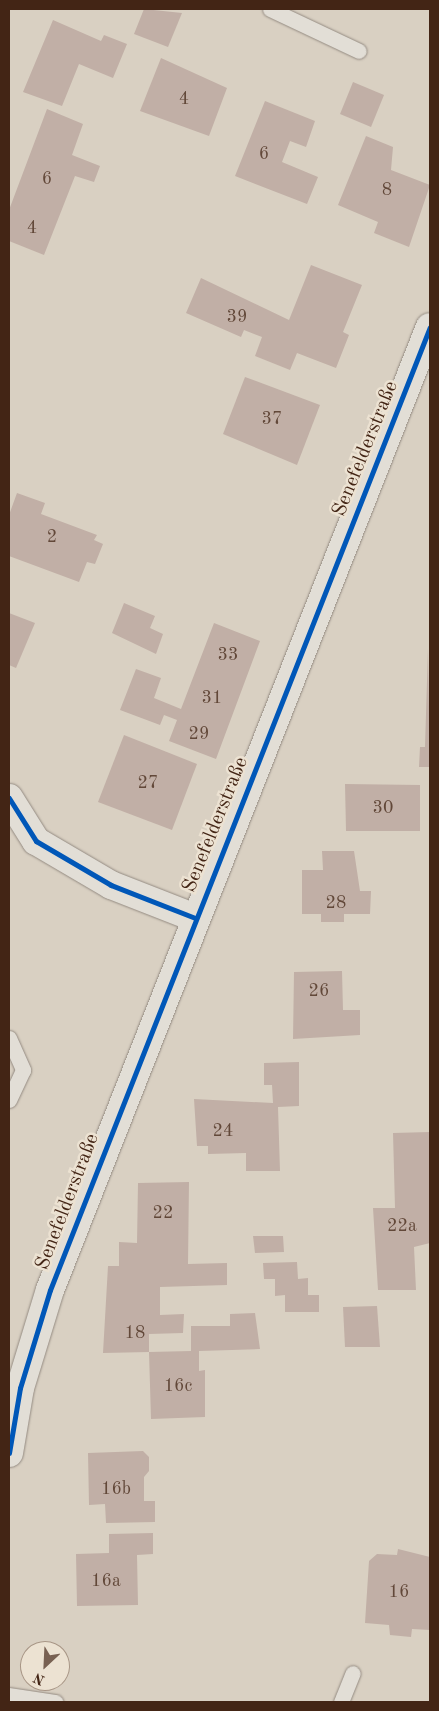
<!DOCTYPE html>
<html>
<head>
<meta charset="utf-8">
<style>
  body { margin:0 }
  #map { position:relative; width:439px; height:1711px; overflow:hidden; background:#d9d0c2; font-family:"Old Standard TT",serif }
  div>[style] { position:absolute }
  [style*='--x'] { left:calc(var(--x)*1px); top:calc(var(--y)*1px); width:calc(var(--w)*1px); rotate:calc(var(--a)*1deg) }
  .building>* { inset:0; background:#c1afa6 }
  .roads { filter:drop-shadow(0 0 1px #948b82) drop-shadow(0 0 1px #948b82) }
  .lane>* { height:15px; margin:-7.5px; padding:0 7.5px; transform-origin:7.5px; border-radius:7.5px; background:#e2ded6 }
  .street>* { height:28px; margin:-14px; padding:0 14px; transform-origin:14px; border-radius:14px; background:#e2ded6 }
  .secondary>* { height:28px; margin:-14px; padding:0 14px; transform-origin:14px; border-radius:14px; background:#e2ded6 }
  .cycleway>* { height:5px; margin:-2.5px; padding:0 2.5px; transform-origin:2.5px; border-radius:2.5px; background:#0057b8 }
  span { translate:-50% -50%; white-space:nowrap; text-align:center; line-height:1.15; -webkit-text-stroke:5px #ece2d2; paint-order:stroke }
  .number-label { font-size:18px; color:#624839 }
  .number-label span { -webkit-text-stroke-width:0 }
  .street-label { font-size:20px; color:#432515 }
  .frame { position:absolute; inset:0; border:10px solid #432515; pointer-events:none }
  .north { position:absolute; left:20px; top:1641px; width:50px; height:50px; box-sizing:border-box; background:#ece2d2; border:1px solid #a89686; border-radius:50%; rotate:205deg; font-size:14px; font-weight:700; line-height:20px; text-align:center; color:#432515 }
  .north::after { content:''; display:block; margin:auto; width:18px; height:22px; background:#786152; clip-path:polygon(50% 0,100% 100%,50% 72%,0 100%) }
</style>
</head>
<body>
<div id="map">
  <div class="building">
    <i style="clip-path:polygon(144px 9px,182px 13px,168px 47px,134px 34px)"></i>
    <i style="clip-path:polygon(53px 20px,101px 41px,104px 35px,127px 44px,113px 78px,79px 64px,62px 106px,23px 92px)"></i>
    <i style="clip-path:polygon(161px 58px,227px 88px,209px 136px,140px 111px)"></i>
    <i style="clip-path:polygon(353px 82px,384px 95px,371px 127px,340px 114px)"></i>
    <i style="clip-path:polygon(265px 101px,315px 121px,306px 147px,290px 141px,282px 162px,318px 177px,307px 204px,235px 176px)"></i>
    <i style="clip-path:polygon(47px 109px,83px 124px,72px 155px,100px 166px,94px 182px,75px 176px,44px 255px,9px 241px,9px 210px)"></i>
    <i style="clip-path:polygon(366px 136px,393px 147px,391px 170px,430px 185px,409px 247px,374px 233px,378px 222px,338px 205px)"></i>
    <i style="clip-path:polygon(311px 265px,362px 285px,343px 332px,349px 335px,336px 368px,297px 353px,290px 370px,255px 356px,262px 337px,244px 330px,241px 337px,186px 313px,201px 278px,289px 320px)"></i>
    <i style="clip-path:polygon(245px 377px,320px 405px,297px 465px,223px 434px)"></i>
    <i style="clip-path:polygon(17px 493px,45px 503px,41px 514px,97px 535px,94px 540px,103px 544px,95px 564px,87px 562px,79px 582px,9px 556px,9px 515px)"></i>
    <i style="clip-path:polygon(124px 603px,155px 616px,150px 628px,163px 634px,156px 654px,112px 633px)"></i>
    <i style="clip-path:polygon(9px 613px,35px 623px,16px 668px,9px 665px)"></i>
    <i style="clip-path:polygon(214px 623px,260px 641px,216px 759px,169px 741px,177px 720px,164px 715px,160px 725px,120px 710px,136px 669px,161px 678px,154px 698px,181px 709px)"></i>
    <i style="clip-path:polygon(428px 648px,430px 767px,419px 767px,420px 747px,425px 747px)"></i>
    <i style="clip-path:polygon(124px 735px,197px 764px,172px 830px,98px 802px)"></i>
    <i style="clip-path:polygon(345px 784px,420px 785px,420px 831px,346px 831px)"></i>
    <i style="clip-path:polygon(322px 851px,354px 851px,360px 891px,371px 891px,370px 914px,344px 914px,344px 922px,321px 922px,321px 914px,302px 914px,302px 870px,323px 870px)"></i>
    <i style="clip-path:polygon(342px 971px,343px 1010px,360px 1010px,360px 1035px,293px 1039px,294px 972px)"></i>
    <i style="clip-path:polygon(299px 1062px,299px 1106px,278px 1107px,280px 1171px,246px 1171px,246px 1153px,208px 1154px,208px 1146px,197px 1146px,194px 1099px,273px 1103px,272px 1085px,264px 1085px,264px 1063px)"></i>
    <i style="clip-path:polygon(430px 1132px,430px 1243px,414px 1247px,416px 1290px,378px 1290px,373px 1208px,395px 1208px,393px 1133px)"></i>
    <i style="clip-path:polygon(189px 1182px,188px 1264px,227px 1263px,227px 1285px,160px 1287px,160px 1315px,184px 1314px,183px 1333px,149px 1334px,149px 1352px,103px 1353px,108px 1266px,119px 1266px,119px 1242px,137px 1243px,138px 1183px)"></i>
    <i style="clip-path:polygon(253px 1236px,283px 1236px,284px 1252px,255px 1253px)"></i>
    <i style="clip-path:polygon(297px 1262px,298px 1279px,308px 1278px,308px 1295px,319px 1295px,319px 1312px,285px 1312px,285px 1295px,275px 1296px,275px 1279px,264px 1279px,263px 1263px)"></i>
    <i style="clip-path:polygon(377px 1306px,380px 1347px,345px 1347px,343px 1307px)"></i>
    <i style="clip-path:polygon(255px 1313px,260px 1349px,199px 1351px,199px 1371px,205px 1370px,205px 1417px,151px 1419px,149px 1352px,191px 1351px,191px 1326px,230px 1326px,230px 1314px)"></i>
    <i style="clip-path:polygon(143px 1451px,149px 1457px,149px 1471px,144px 1477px,144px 1501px,155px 1501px,155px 1522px,106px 1523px,105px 1504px,89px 1505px,88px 1453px)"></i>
    <i style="clip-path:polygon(153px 1533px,153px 1554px,137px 1555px,138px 1605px,77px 1606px,76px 1554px,109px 1553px,109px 1534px)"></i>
    <i style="clip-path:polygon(398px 1549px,430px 1557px,430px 1630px,412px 1629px,411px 1637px,390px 1635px,389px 1625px,365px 1623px,369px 1561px,377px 1554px,397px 1555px)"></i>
  </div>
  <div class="roads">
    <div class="lane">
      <i style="--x:270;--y:9;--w:98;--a:25.3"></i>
      <i style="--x:9;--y:1038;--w:35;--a:66"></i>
      <i style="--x:23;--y:1070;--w:33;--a:115"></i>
      <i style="--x:9;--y:1695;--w:47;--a:8.7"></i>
      <i style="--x:341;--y:1702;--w:31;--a:-68"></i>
    </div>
    <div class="street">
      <i style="--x:9;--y:798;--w:51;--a:57.9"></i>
      <i style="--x:36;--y:841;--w:87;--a:30.4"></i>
      <i style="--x:111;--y:885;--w:90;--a:21.4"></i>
    </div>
    <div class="secondary">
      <i style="--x:9;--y:1453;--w:66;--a:-80.4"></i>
      <i style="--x:20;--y:1388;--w:102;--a:-73"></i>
      <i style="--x:50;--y:1290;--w:1035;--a:-68.47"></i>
    </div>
  </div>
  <div class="cycleway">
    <i style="--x:9;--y:798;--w:51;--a:57.9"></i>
    <i style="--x:36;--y:841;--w:87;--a:30.4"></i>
    <i style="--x:111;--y:885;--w:90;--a:21.4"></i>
    <i style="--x:9;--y:1453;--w:66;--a:-80.4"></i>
    <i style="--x:20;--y:1388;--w:102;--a:-73"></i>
    <i style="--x:50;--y:1290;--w:1035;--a:-68.47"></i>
  </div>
  <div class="number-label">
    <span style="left:184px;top:99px">4</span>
    <span style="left:264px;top:154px">6</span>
    <span style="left:47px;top:179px">6</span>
    <span style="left:387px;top:190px">8</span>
    <span style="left:32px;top:228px">4</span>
    <span style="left:237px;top:317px">39</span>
    <span style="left:272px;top:419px">37</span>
    <span style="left:52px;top:537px">2</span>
    <span style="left:228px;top:655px">33</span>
    <span style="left:212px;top:698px">31</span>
    <span style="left:199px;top:734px">29</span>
    <span style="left:148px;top:783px">27</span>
    <span style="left:383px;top:808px">30</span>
    <span style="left:336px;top:903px">28</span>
    <span style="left:319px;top:991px">26</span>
    <span style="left:223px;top:1131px">24</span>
    <span style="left:163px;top:1213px">22</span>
    <span style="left:402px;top:1226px">22a</span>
    <span style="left:135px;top:1333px">18</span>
    <span style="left:178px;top:1386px">16c</span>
    <span style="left:116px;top:1489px">16b</span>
    <span style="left:106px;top:1581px">16a</span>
    <span style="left:399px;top:1592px">16</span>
  </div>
  <div class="street-label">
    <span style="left:366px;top:449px;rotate:-68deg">Senefelderstraße</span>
    <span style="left:216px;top:825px;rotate:-68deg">Senefelderstraße</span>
    <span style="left:68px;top:1202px;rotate:-69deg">Senefelderstraße</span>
  </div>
  <div class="frame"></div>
  <div class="north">N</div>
</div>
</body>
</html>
